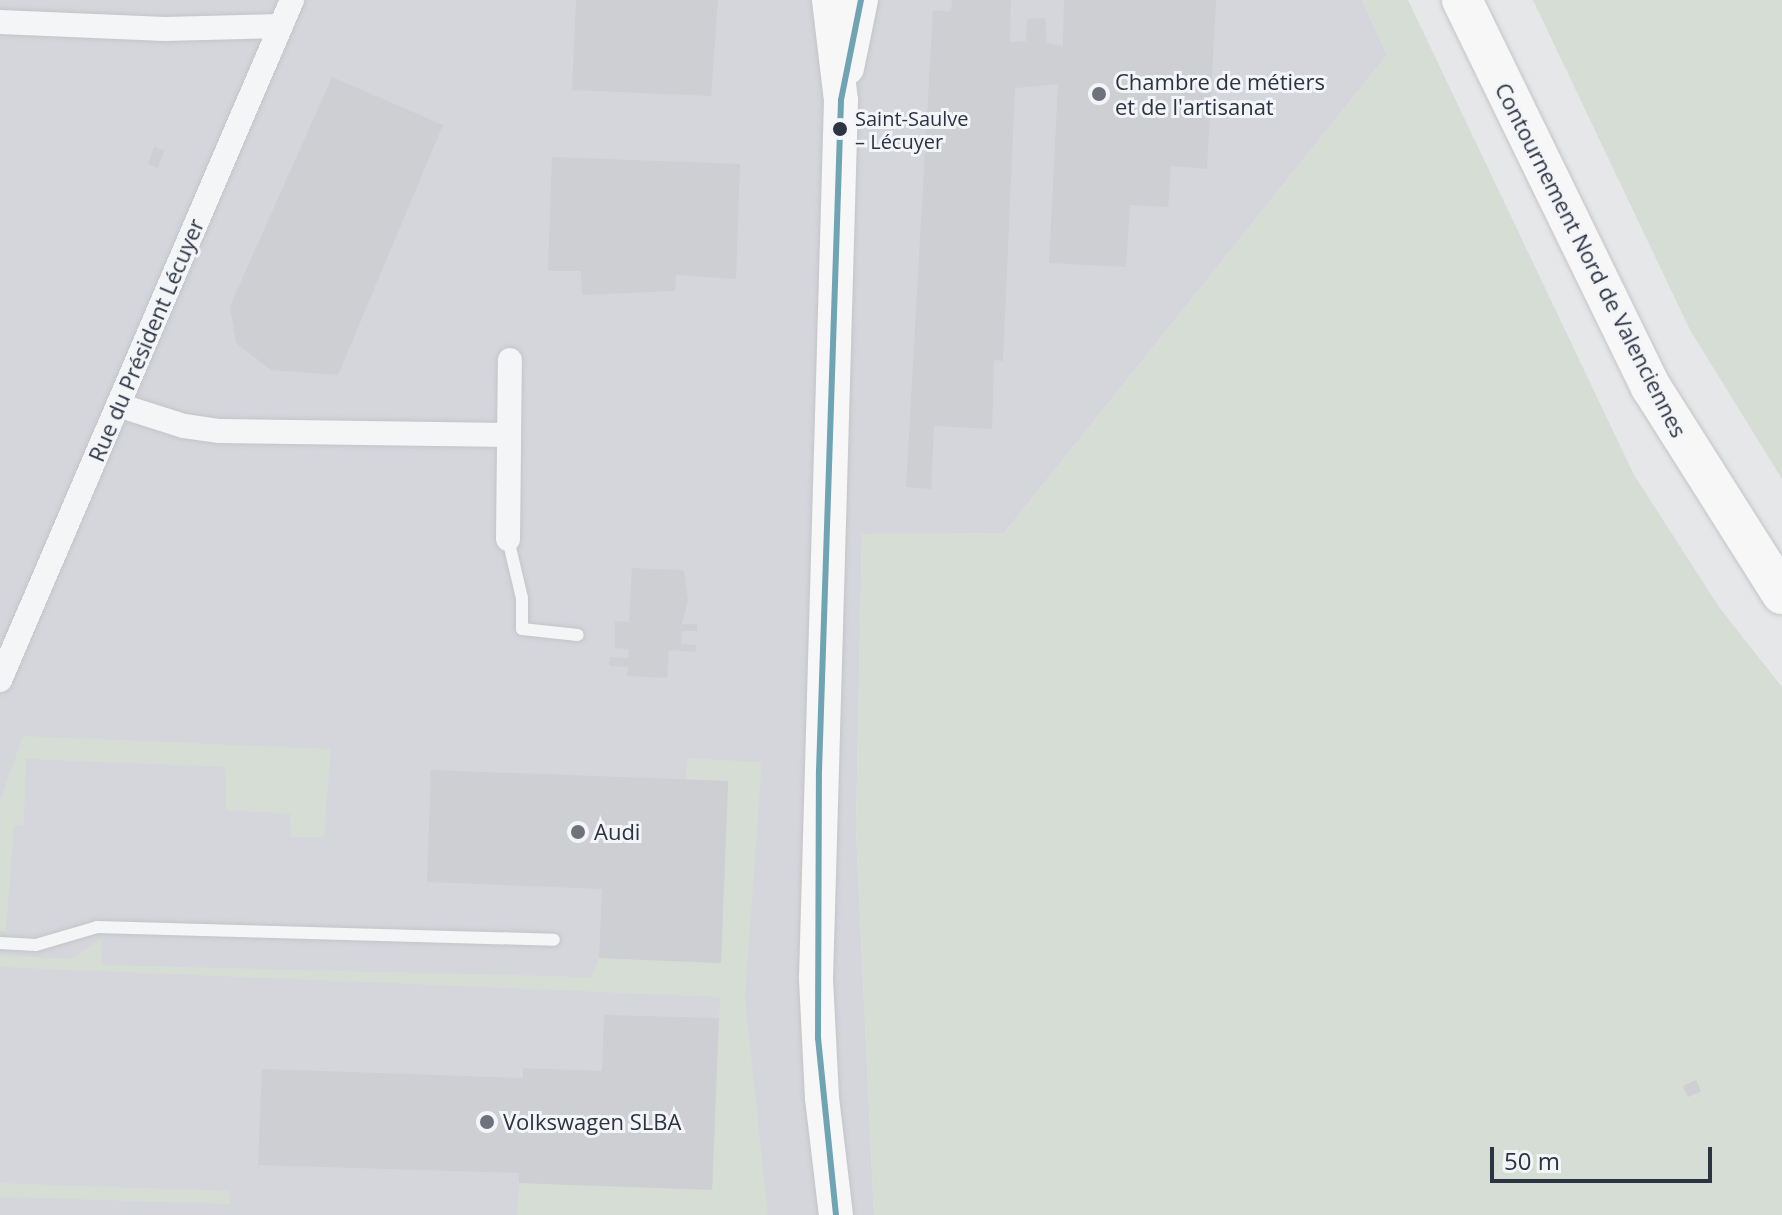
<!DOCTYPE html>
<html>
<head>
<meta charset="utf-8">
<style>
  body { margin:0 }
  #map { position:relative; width:1782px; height:1215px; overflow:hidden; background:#e5e7e9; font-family:"Open Sans",sans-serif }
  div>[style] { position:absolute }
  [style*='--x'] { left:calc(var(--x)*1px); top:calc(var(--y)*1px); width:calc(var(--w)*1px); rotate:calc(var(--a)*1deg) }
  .built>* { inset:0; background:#d4d6dc }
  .green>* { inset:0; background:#d5ddd5 }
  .building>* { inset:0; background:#cdcfd2 }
  .roads { filter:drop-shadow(0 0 2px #c3c5c7) drop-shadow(0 0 2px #c3c5c7) }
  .lane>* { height:12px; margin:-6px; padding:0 6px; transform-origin:6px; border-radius:6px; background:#f4f5f6 }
  .street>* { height:24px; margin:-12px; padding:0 12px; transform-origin:12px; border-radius:12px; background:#f4f5f6 }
  .secondary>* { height:34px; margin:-17px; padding:0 17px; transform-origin:17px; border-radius:17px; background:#f7f7f8 }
  .primary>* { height:40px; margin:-20px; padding:0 20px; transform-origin:20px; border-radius:20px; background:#f7f7f8 }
  .bus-1>* { height:6px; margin:-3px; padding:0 3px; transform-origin:3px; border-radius:3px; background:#6ea4b3 }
  .dots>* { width:22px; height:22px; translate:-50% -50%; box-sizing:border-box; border:4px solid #f3f5f8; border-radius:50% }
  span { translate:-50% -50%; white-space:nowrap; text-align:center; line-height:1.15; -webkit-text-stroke:6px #f3f5f8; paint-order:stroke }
  .bus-label { font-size:20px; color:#2c3343 }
  .left { translate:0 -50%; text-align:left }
  .poi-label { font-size:22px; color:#2c3343 }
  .street-label { font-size:22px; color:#2c3343 }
  .scale { position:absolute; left:1490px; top:1147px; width:222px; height:36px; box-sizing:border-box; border:4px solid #2c3343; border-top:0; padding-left:10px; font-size:24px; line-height:28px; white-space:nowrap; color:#2c3343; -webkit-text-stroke:6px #f3f5f8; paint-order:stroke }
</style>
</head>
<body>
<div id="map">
  <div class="built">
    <i style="clip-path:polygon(0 0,1362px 0,1387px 55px,1004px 533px,862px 535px,856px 829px,874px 1215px,0 1215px)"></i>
  </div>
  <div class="green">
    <i style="clip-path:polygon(1362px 0,1408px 0,1634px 475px,1719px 607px,1782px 687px,1782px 1215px,874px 1215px,856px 829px,862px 534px,1004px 533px,1387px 55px)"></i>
    <i style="clip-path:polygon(1533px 0,1782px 0,1782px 479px,1690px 330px)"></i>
    <i style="clip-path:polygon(23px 736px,331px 749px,324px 837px,291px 837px,290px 814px,226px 810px,225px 767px,26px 759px,24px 825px,14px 826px,6px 931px,0 931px,0 801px)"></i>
    <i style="clip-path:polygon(687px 758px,762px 762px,745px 997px,768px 1215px,517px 1215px,519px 1183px,712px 1189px,720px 997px,0 967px,0 955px,71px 959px,101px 939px,102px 965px,591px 977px,599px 958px,721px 963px,728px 782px,686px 779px)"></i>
    <i style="clip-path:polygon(0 1183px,229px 1191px,230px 1204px,0 1197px)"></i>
  </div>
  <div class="building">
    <i style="clip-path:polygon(576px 0,718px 0,711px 96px,572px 90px)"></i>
    <i style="clip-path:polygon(952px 0,1011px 0,1010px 42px,1026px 41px,1027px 19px,1045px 18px,1047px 43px,1063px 46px,1064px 0,1216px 0,1207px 169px,1171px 166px,1168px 207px,1130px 205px,1126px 267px,1049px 263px,1058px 84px,1015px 88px,1003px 361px,994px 360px,992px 429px,934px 426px,931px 489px,906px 487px,933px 10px,951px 12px)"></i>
    <i style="clip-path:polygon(332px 77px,443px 125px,338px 375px,271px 370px,236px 343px,230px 306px)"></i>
    <i style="clip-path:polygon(154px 147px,164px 151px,158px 168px,148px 164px)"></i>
    <i style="clip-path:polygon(552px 157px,740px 164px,736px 279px,676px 275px,675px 291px,582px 295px,581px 271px,548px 271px)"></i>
    <i style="clip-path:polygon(632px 568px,683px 570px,685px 575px,688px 600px,682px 624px,697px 624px,697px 631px,682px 631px,681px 644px,696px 645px,696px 652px,669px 650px,667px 678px,627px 676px,628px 667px,609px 666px,610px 657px,628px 658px,629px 649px,615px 648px,615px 621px,629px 622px)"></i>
    <i style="clip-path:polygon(431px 770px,728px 781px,721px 963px,599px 958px,602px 889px,427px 882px)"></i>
    <i style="clip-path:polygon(604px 1015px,719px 1018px,712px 1190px,519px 1183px,519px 1173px,258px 1165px,262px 1069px,523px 1078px,523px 1068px,602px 1071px)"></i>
    <i style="clip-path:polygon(1696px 1080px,1701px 1091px,1688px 1097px,1683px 1086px)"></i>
  </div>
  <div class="roads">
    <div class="lane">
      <i style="--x:508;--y:539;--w:61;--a:76.7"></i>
      <i style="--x:522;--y:598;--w:31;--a:90"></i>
      <i style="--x:522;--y:629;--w:56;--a:6.1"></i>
      <i style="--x:0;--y:943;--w:36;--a:3"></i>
      <i style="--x:36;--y:945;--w:64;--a:-16.4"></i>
      <i style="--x:97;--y:927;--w:457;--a:1.6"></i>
    </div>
    <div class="street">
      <i style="--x:0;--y:22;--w:165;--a:2.4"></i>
      <i style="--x:165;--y:29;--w:116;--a:-1.5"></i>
      <i style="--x:118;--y:405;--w:69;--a:17.7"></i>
      <i style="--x:184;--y:426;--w:36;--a:8"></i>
      <i style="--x:220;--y:431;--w:289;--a:0.8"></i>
      <i style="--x:508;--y:539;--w:179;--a:-89.4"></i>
      <i style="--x:0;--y:680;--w:740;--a:-66.76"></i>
    </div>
    <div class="secondary">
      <i style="--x:829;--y:0;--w:101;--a:83.2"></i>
      <i style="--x:841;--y:100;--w:879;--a:91.63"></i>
      <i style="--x:816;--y:979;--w:119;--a:87.1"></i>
      <i style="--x:822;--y:1098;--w:118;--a:83.2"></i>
      <i style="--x:847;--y:68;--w:69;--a:-78.4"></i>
    </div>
    <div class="primary">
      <i style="--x:1462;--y:0;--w:431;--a:64"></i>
      <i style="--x:1651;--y:387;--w:245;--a:57.7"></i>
    </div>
  </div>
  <div class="bus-1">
    <i style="--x:836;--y:1215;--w:178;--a:-95.8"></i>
    <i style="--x:818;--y:1038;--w:267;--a:-89.8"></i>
    <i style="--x:819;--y:771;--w:671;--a:-88.12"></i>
    <i style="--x:841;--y:100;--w:102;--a:-78.7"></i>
  </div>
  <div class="dots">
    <i style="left:1099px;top:94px;background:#6d727d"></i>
    <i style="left:840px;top:129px;background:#2c3343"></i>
    <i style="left:578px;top:832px;background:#6d727d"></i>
    <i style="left:487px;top:1122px;background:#6d727d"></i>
  </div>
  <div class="bus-label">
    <span class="left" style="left:855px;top:130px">Saint-Saulve<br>– Lécuyer</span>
  </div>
  <div class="poi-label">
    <span class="left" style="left:1115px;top:94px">Chambre de métiers<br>et de l'artisanat</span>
    <span class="left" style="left:594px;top:832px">Audi</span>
    <span class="left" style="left:503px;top:1122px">Volkswagen SLBA</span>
  </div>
  <div class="street-label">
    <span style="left:1591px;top:260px;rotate:63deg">Contournement Nord de Valenciennes</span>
    <span style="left:146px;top:340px;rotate:-67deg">Rue du Président Lécuyer</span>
  </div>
  <div class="scale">50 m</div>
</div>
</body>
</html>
